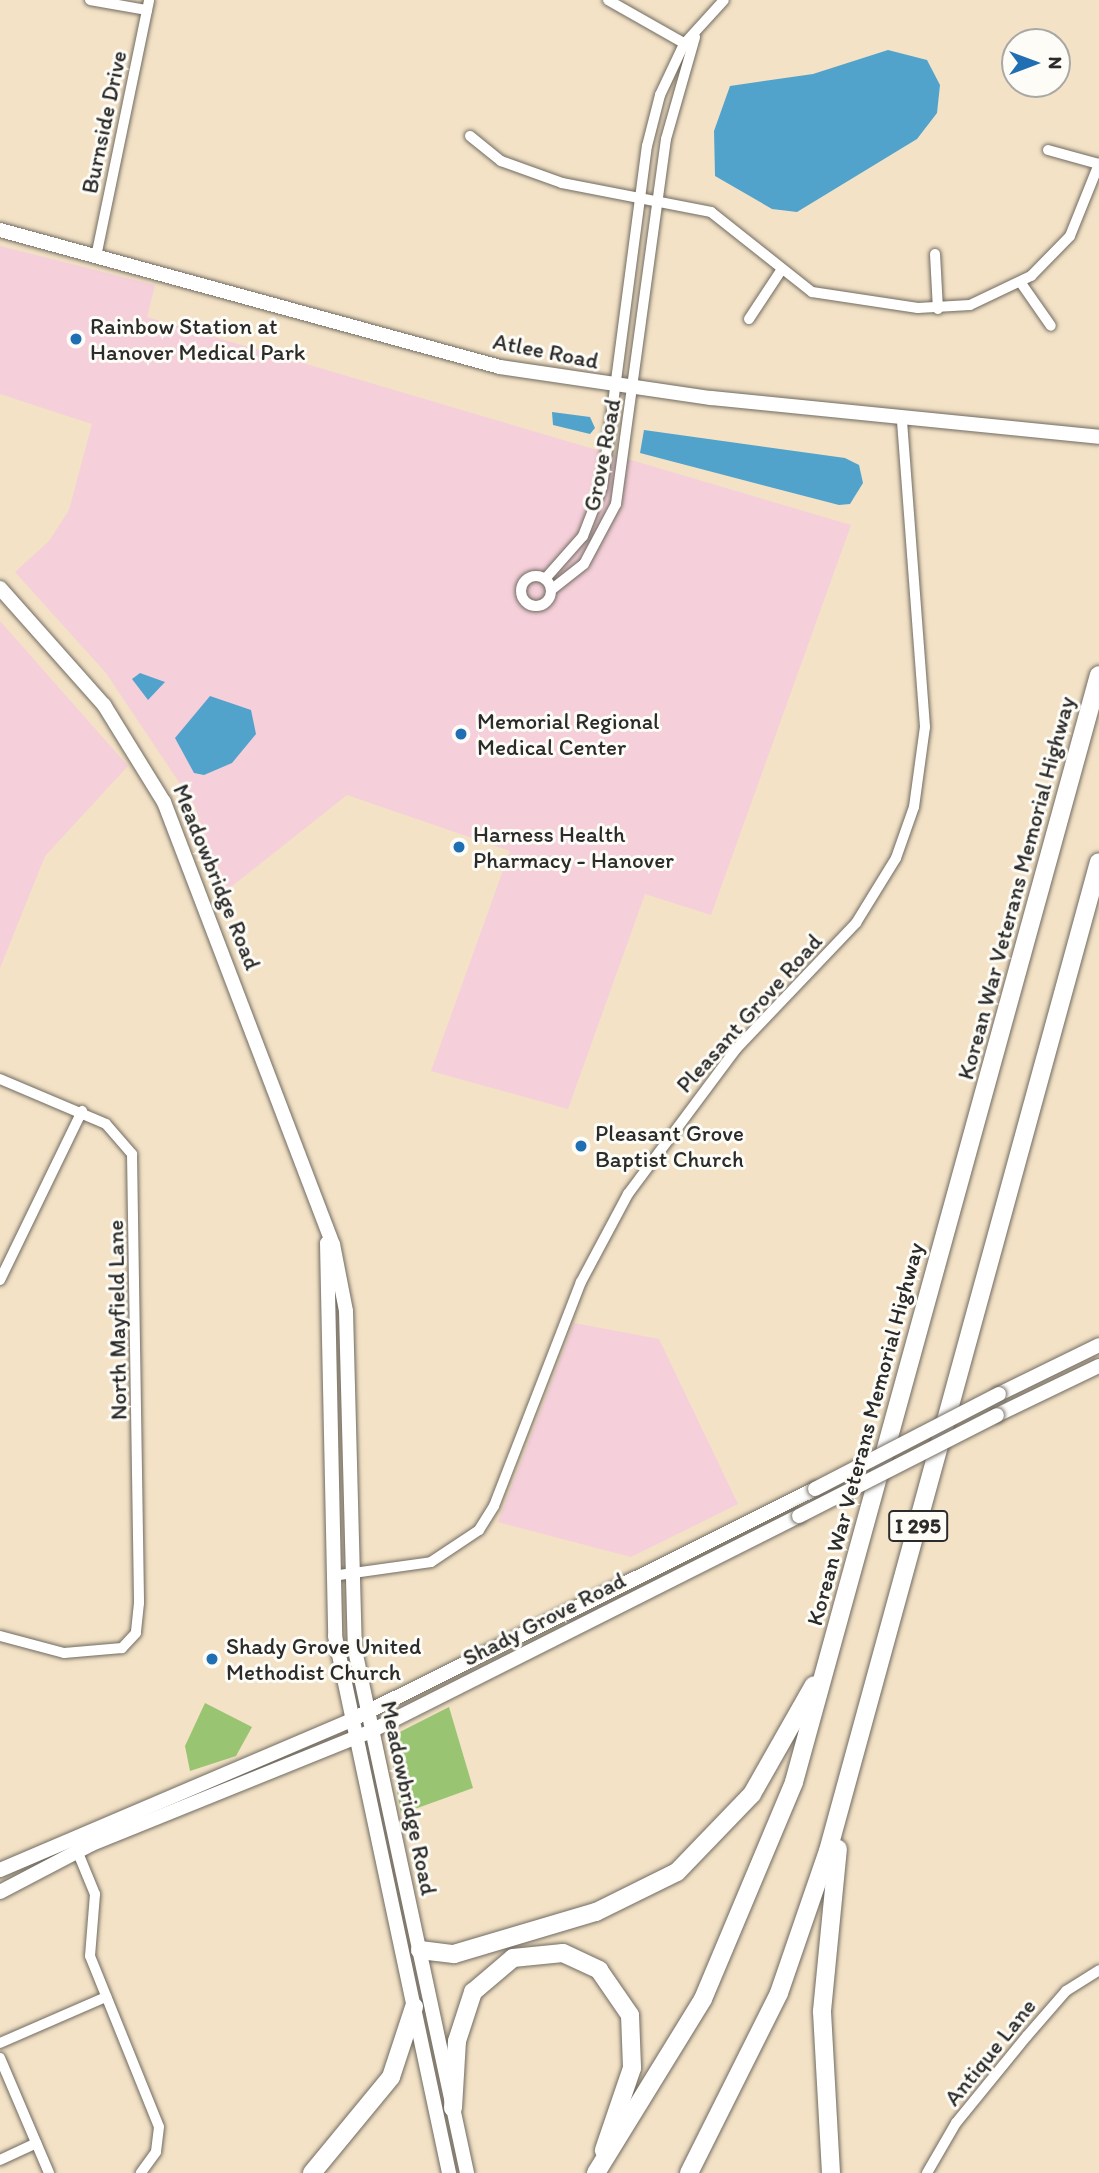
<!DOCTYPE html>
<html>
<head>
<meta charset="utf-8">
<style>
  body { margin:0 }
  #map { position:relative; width:1099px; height:2173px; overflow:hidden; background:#f3e2c6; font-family:Itim,sans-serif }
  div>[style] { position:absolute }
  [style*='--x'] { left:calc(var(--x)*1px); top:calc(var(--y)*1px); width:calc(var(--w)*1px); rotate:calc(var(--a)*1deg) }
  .built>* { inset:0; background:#f5cfda }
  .green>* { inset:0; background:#99c572 }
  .water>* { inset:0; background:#52a3cc }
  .roads { filter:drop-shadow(0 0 2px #716b61) drop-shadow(0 0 2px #716b61) }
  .street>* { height:10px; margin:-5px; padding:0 5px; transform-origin:5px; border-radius:5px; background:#fff }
  .street>.ring { margin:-5px; padding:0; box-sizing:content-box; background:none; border:10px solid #fff; border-radius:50% }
  .secondary>* { height:14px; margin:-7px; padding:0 7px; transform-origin:7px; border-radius:7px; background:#fff }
  .highway>* { height:18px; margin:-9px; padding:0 9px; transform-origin:9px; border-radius:9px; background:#fff }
  .bridges { filter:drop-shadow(0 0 2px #716b61) drop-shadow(0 0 2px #716b61) }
  .secondary-bridge>* { height:14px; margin:-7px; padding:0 7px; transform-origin:7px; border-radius:7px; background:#fff }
  .dots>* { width:19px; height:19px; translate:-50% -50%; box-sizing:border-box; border:4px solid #fdfcf7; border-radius:50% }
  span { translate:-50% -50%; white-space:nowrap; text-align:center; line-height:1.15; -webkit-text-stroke:6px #fdfcf7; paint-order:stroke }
  .shield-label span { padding:2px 5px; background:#fdfcf7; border:2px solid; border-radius:5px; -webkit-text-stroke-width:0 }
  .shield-label { font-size:21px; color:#2b2b2b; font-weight:700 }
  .street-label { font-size:23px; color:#2b2b2b }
  .poi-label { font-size:23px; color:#2b2b2b }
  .left { translate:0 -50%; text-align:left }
  .north { position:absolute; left:1001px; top:28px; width:70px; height:70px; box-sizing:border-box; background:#fdfcf7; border:2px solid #a9a8a5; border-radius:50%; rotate:90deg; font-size:19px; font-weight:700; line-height:28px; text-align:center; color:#2b2b2b }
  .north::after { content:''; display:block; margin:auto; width:24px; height:32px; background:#1f6fb2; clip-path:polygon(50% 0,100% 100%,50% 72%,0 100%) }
</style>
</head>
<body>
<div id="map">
  <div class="built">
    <i style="clip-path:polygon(0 246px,155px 285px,147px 317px,851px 525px,711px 915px,645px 894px,568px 1109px,431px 1071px,510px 851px,347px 795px,222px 894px,195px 806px,106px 673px,15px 572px,49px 541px,69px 510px,92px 424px,0 394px)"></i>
    <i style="clip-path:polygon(0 621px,128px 766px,45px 856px,0 968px)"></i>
    <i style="clip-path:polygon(574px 1323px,659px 1339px,738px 1504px,631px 1557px,498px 1522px)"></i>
  </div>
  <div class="green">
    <i style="clip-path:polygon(205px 1703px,252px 1727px,236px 1756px,190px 1771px,185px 1746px)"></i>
    <i style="clip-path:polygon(449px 1707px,473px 1788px,401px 1814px,388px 1738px)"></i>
  </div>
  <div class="water">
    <i style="clip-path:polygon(888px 50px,927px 60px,940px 85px,937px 113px,917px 139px,797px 212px,772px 209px,715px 176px,714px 131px,730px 86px,813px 74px)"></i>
    <i style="clip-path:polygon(552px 412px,590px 417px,595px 428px,590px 434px,553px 425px)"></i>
    <i style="clip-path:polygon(644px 430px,845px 458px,859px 465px,863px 483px,850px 504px,839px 505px,640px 453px)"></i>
    <i style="clip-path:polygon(140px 673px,165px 682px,148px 700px,132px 679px)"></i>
    <i style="clip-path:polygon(210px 696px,251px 710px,256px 734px,232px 763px,204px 775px,194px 773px,175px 738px)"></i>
  </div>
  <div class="roads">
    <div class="street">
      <i style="--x:90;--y:0;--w:58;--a:10"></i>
      <i style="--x:608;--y:0;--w:93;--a:29.6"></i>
      <i style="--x:470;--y:136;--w:40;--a:39"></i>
      <i style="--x:501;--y:161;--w:65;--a:19.8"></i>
      <i style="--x:562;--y:183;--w:152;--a:11"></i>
      <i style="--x:711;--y:212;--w:129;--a:38.4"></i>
      <i style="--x:812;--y:292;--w:107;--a:8.6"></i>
      <i style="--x:918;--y:308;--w:52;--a:-3.3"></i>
      <i style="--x:970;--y:305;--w:68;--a:-25.4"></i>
      <i style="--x:1031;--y:276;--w:56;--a:-45.7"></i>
      <i style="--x:1070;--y:236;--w:78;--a:-68.1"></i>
      <i style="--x:1048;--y:150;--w:53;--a:15.4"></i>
      <i style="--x:97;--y:252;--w:257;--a:-78.3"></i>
      <i style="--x:935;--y:254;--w:55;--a:86.9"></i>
      <i style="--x:1021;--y:283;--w:52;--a:55.1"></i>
      <i style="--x:749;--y:319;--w:56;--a:-56.6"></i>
      <i class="ring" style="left:521px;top:576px;width:20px;height:20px"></i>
      <i style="--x:545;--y:579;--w:57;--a:-48.5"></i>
      <i style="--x:583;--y:536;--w:53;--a:-68.8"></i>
      <i style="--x:602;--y:487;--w:344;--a:-82.5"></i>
      <i style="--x:647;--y:146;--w:53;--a:-75.7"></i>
      <i style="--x:660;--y:95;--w:56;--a:-64.8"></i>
      <i style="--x:684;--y:44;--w:59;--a:-47.7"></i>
      <i style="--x:551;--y:590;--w:42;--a:-38.2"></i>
      <i style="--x:584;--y:564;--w:68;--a:-61.9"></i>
      <i style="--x:616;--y:504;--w:368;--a:-82.2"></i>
      <i style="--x:666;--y:139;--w:106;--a:-74.1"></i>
      <i style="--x:0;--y:1079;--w:115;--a:23"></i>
      <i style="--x:106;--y:1124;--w:40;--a:49"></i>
      <i style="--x:132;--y:1154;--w:449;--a:89.1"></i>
      <i style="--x:139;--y:1603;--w:30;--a:96"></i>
      <i style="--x:136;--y:1633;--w:21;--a:133"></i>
      <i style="--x:122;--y:1648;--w:58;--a:175.1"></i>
      <i style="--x:64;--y:1653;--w:66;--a:-165.1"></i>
      <i style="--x:0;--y:1280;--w:188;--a:-64.1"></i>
      <i style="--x:332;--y:1576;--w:100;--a:-8"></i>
      <i style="--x:431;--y:1562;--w:58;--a:-33.7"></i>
      <i style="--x:479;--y:1530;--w:28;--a:-58"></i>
      <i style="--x:494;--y:1506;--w:240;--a:-68.8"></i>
      <i style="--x:581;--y:1282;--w:100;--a:-61.9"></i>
      <i style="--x:628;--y:1194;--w:182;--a:-53.3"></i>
      <i style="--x:737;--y:1048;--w:173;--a:-46.4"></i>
      <i style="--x:856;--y:923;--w:76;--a:-58.4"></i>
      <i style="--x:896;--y:858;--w:54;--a:-70.6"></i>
      <i style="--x:914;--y:807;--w:81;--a:-82.2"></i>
      <i style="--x:925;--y:727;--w:310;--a:-94.3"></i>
      <i style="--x:76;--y:1848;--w:50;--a:67.6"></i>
      <i style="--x:95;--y:1894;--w:62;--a:94.6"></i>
      <i style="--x:90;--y:1956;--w:184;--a:68"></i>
      <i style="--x:159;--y:2127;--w:25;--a:97"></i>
      <i style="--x:156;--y:2152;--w:26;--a:126"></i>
      <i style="--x:0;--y:2043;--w:116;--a:-23.5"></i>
      <i style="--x:0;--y:2058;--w:125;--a:66.9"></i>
      <i style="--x:0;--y:2160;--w:40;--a:-25"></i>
      <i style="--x:927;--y:2173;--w:58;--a:-59.9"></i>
      <i style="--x:956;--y:2123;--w:112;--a:-50.8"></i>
      <i style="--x:1027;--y:2036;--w:60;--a:-49.1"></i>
      <i style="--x:1066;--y:1991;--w:39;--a:-32"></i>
    </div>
    <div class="secondary">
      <i style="--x:0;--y:230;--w:518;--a:15.32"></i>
      <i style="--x:500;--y:367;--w:213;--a:8.4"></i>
      <i style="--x:711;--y:398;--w:390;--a:5.7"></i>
      <i style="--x:0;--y:588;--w:157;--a:48.4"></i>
      <i style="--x:104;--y:705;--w:114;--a:58.3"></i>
      <i style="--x:164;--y:802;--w:473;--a:69.1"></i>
      <i style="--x:333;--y:1244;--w:68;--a:79"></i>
      <i style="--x:346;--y:1311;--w:339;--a:88.5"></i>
      <i style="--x:355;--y:1650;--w:535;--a:77.91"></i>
      <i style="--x:327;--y:1243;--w:393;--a:88.8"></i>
      <i style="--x:335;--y:1636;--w:549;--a:78.01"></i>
      <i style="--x:999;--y:1394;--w:111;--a:-26.1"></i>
      <i style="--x:997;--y:1415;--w:113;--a:-25.7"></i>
      <i style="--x:0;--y:1870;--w:382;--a:-23.1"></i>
      <i style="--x:351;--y:1720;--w:518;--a:-26.47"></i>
      <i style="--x:0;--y:1892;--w:104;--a:-27.6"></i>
      <i style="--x:92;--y:1844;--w:301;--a:-22"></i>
      <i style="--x:371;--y:1731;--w:479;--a:-26.7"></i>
    </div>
    <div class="highway">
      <i style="--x:420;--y:1950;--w:34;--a:7"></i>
      <i style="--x:454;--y:1954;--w:148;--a:-16.5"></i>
      <i style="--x:596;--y:1912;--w:90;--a:-26.3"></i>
      <i style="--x:677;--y:1872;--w:108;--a:-46.1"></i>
      <i style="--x:752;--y:1794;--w:125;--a:-60.4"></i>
      <i style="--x:453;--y:2108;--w:67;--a:-86.6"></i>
      <i style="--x:457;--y:2041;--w:52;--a:-71.9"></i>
      <i style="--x:473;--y:1992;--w:52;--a:-40.4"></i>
      <i style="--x:513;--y:1958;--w:50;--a:-5.7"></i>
      <i style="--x:563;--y:1953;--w:40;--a:25"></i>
      <i style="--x:599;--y:1970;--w:55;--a:55.4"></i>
      <i style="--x:630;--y:2015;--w:53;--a:87.8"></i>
      <i style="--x:632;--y:2068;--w:87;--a:108.9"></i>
      <i style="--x:312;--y:2173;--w:124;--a:-50.5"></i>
      <i style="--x:391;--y:2077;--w:74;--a:-71.8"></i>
      <i style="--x:596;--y:2173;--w:204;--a:-58.4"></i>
      <i style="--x:703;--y:1999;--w:235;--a:-67.2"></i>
      <i style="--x:794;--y:1782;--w:1148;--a:-74.6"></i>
      <i style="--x:689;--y:2173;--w:201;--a:-63.4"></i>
      <i style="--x:779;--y:1993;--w:150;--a:-71"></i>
      <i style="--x:828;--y:1851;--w:1025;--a:-74.68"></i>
      <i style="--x:831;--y:2173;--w:162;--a:-93.2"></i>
      <i style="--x:822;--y:2011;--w:163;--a:-84.4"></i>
    </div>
  </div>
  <div class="bridges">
    <div class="secondary-bridge">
      <i style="--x:815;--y:1489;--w:207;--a:-27.3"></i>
      <i style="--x:799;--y:1516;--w:222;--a:-27"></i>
    </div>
  </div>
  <div class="dots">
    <i style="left:76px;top:339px;background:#1f6fb2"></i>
    <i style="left:461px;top:734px;background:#1f6fb2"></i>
    <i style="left:459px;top:847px;background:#1f6fb2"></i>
    <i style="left:581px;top:1146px;background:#1f6fb2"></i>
    <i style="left:212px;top:1659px;background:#1f6fb2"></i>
  </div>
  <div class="shield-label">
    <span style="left:918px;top:1526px">I 295</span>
  </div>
  <div class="street-label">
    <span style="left:104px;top:122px;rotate:-78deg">Burnside Drive</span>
    <span style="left:546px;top:351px;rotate:11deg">Atlee Road</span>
    <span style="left:602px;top:455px;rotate:-79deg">Grove Road</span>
    <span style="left:217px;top:877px;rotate:68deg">Meadowbridge Road</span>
    <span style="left:1016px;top:888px;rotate:-75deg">Korean War Veterans Memorial Highway</span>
    <span style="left:749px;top:1013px;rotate:-48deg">Pleasant Grove Road</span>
    <span style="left:117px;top:1320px;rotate:-91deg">North Mayfield Lane</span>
    <span style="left:865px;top:1434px;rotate:-75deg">Korean War Veterans Memorial Highway</span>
    <span style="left:544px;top:1619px;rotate:-27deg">Shady Grove Road</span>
    <span style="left:409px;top:1798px;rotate:78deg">Meadowbridge Road</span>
    <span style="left:990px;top:2052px;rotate:-51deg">Antique Lane</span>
  </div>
  <div class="poi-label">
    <span class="left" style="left:90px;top:339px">Rainbow Station at<br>Hanover Medical Park</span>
    <span class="left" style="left:477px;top:734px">Memorial Regional<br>Medical Center</span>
    <span class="left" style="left:473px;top:847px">Harness Health<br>Pharmacy - Hanover</span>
    <span class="left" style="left:595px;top:1146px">Pleasant Grove<br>Baptist Church</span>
    <span class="left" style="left:226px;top:1659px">Shady Grove United<br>Methodist Church</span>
  </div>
  <div class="north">N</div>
</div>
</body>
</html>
